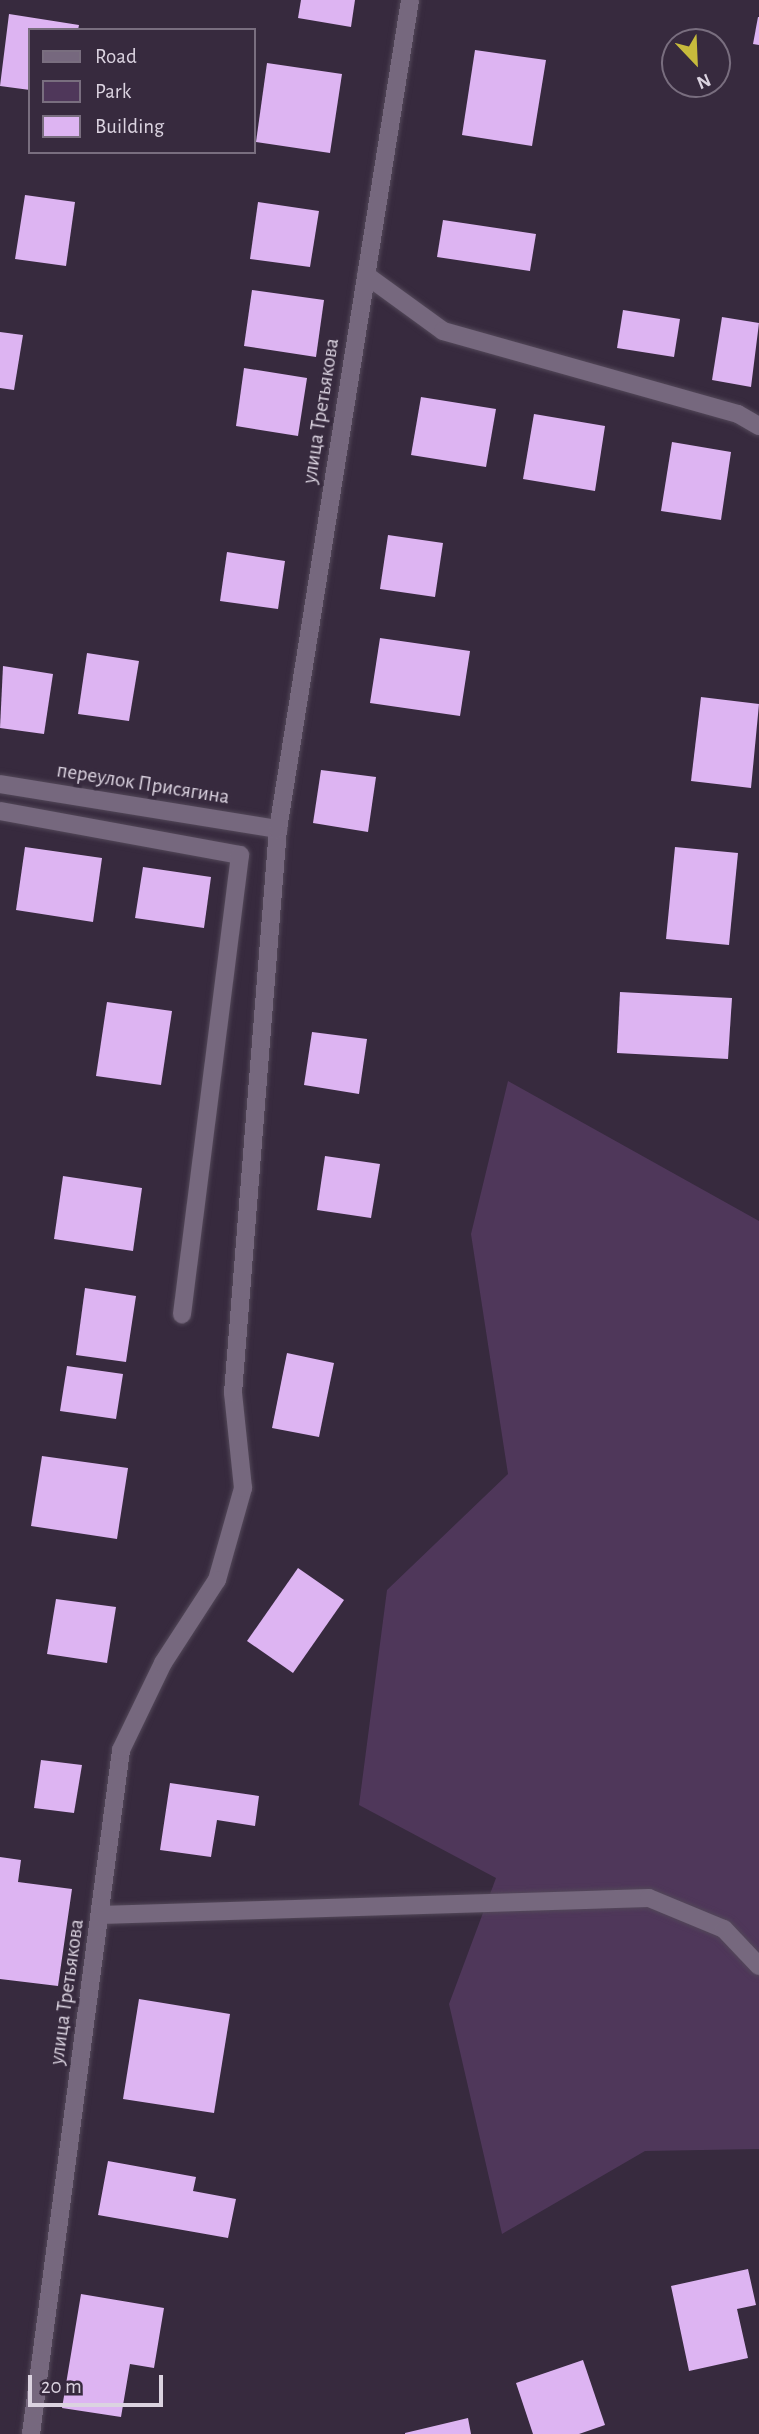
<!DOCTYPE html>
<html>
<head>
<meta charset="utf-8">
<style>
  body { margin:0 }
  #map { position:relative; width:759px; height:2434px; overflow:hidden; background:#372a3e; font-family:"Alegreya Sans",sans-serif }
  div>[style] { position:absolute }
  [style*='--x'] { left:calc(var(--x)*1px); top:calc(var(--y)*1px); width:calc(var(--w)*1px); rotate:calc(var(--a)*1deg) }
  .green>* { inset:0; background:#4f375a }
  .building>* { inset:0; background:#ddb4f2 }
  .roads { filter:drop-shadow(0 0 2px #534859) drop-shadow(0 0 2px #534859) }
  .lane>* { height:18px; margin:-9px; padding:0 9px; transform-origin:9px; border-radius:9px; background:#76687e }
  .street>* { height:18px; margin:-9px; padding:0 9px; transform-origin:9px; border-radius:9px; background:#76687e }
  span { translate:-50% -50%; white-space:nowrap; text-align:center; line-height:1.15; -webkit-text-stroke:7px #372a3e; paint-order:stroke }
  .street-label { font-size:21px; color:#dbd3e0 }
  .legend { position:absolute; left:28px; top:28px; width:228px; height:126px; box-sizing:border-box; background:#372a3e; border:2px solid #796e7f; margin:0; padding:9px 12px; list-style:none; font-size:21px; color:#dbd3e0 }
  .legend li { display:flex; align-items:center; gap:14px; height:35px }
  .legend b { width:35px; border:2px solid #796e7f }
  .north { position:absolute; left:661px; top:28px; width:70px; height:70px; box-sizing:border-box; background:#372a3e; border:2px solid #796e7f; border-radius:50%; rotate:157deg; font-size:19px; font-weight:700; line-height:28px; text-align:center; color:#dbd3e0 }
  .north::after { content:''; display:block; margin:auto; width:24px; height:32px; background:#c7bb3c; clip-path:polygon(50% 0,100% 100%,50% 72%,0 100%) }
  .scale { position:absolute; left:28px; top:2375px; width:135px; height:32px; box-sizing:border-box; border:4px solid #dbd3e0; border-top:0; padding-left:9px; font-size:21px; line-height:24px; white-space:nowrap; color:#dbd3e0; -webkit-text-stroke:5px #372a3e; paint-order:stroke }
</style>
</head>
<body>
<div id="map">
  <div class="green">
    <i style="clip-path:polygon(508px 1081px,759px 1221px,759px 2149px,645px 2151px,502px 2234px,449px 2004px,496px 1878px,359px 1805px,387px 1590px,508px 1474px,471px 1234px)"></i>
  </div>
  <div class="building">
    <i style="clip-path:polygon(301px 0,355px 0,351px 27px,298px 18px)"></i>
    <i style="clip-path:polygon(9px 14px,79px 25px,78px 30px,30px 30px,30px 90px,0 86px)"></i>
    <i style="clip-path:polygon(758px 17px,759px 17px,759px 45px,753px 44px)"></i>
    <i style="clip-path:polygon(475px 50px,546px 60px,532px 146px,462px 135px)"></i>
    <i style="clip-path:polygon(267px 63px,342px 74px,330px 153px,256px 142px)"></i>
    <i style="clip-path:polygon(25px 195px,75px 202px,66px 266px,15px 259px)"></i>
    <i style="clip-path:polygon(258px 202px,319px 211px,310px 267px,250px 259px)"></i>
    <i style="clip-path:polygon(443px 220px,536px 234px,530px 271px,437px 257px)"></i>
    <i style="clip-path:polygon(252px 290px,324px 300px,316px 357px,244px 346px)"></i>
    <i style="clip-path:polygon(623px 310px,680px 319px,674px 357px,617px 348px)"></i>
    <i style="clip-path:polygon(722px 317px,759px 323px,751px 387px,712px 380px)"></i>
    <i style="clip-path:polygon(0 332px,23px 335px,14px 390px,0 388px)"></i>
    <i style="clip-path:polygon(244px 368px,307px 378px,298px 436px,236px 426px)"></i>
    <i style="clip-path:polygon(421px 397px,496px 409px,486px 467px,411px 455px)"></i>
    <i style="clip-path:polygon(534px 414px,605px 426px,595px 491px,523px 479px)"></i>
    <i style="clip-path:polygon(672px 442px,731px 452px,721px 520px,661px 511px)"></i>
    <i style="clip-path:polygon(388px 535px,443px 543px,435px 597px,380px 589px)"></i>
    <i style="clip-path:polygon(227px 552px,285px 561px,278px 609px,220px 601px)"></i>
    <i style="clip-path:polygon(380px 638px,470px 651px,460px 716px,370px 703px)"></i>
    <i style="clip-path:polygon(87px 653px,139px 661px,129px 721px,78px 714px)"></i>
    <i style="clip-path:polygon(3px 666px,53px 674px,44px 734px,0 728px)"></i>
    <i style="clip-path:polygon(701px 697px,759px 704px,751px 788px,691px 781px)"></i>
    <i style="clip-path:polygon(321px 770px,376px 777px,368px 832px,313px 823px)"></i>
    <i style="clip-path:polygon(25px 847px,102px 858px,93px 922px,16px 910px)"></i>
    <i style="clip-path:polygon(675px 847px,738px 853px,729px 945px,666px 939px)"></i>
    <i style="clip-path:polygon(143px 867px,211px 877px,204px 928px,135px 918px)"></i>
    <i style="clip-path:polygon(620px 992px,732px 998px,728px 1059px,617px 1053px)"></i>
    <i style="clip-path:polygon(107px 1002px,172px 1011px,161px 1085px,96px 1076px)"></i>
    <i style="clip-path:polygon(312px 1032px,367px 1039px,359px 1094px,304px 1085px)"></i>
    <i style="clip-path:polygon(325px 1156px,380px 1164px,371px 1218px,317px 1210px)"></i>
    <i style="clip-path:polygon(63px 1176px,142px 1188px,133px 1251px,54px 1239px)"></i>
    <i style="clip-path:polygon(85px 1288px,136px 1296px,126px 1362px,76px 1355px)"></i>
    <i style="clip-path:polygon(287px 1353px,334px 1363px,319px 1437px,272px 1428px)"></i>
    <i style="clip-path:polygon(67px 1366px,123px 1374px,116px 1419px,60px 1411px)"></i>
    <i style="clip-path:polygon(42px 1456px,128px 1468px,117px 1539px,31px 1526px)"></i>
    <i style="clip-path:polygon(298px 1568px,344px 1600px,293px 1673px,247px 1641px)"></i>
    <i style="clip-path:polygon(56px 1599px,116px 1607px,107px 1663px,47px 1654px)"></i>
    <i style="clip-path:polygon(41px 1760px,82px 1765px,74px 1813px,34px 1808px)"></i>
    <i style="clip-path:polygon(170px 1783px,259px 1796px,255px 1826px,217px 1820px,211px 1857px,160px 1850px)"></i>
    <i style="clip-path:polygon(0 1857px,21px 1860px,18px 1882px,72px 1889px,58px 1986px,0 1979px)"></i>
    <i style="clip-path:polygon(139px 1999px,230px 2014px,214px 2113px,123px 2099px)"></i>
    <i style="clip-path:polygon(108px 2161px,196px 2177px,193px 2191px,236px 2199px,228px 2238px,98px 2215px)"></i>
    <i style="clip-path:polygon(748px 2269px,756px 2305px,737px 2309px,748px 2358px,689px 2371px,671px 2286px)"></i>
    <i style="clip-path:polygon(81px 2294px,164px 2308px,154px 2368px,130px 2364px,121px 2417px,62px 2408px)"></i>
    <i style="clip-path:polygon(583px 2360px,605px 2425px,579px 2434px,533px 2434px,516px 2383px)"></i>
    <i style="clip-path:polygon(468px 2418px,471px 2434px,405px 2434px,405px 2433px)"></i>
  </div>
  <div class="roads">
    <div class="lane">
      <i style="--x:0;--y:811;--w:244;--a:10.4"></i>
      <i style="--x:240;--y:855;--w:463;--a:97.2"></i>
      <i style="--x:217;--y:1580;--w:96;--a:-74.2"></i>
      <i style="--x:243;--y:1488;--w:96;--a:-96"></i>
      <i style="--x:233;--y:1393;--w:566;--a:-85.44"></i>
      <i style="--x:100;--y:1915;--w:549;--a:-1.77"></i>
      <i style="--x:649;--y:1898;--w:81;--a:22.5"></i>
      <i style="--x:724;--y:1929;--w:51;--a:46.6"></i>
    </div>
    <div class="street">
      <i style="--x:366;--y:275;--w:95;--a:36"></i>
      <i style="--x:443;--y:331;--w:306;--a:15.7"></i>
      <i style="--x:738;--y:414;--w:24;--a:30"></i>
      <i style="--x:0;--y:784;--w:282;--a:9.2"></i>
      <i style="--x:278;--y:829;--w:839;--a:-80.95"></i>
      <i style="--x:31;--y:2434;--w:690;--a:-82.5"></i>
      <i style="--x:121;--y:1750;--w:97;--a:-64.2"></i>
      <i style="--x:163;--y:1663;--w:99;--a:-57"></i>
    </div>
  </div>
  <div class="street-label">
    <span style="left:321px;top:411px;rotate:-81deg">улица Третьякова</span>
    <span style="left:143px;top:784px;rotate:9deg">переулок Присягина</span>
    <span style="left:67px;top:1992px;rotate:-82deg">улица Третьякова</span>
  </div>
  <ul class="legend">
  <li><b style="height:9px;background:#76687e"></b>Road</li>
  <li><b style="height:19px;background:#4f375a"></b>Park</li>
  <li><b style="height:19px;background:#ddb4f2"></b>Building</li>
  </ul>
  <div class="north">N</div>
  <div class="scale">20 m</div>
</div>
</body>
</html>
